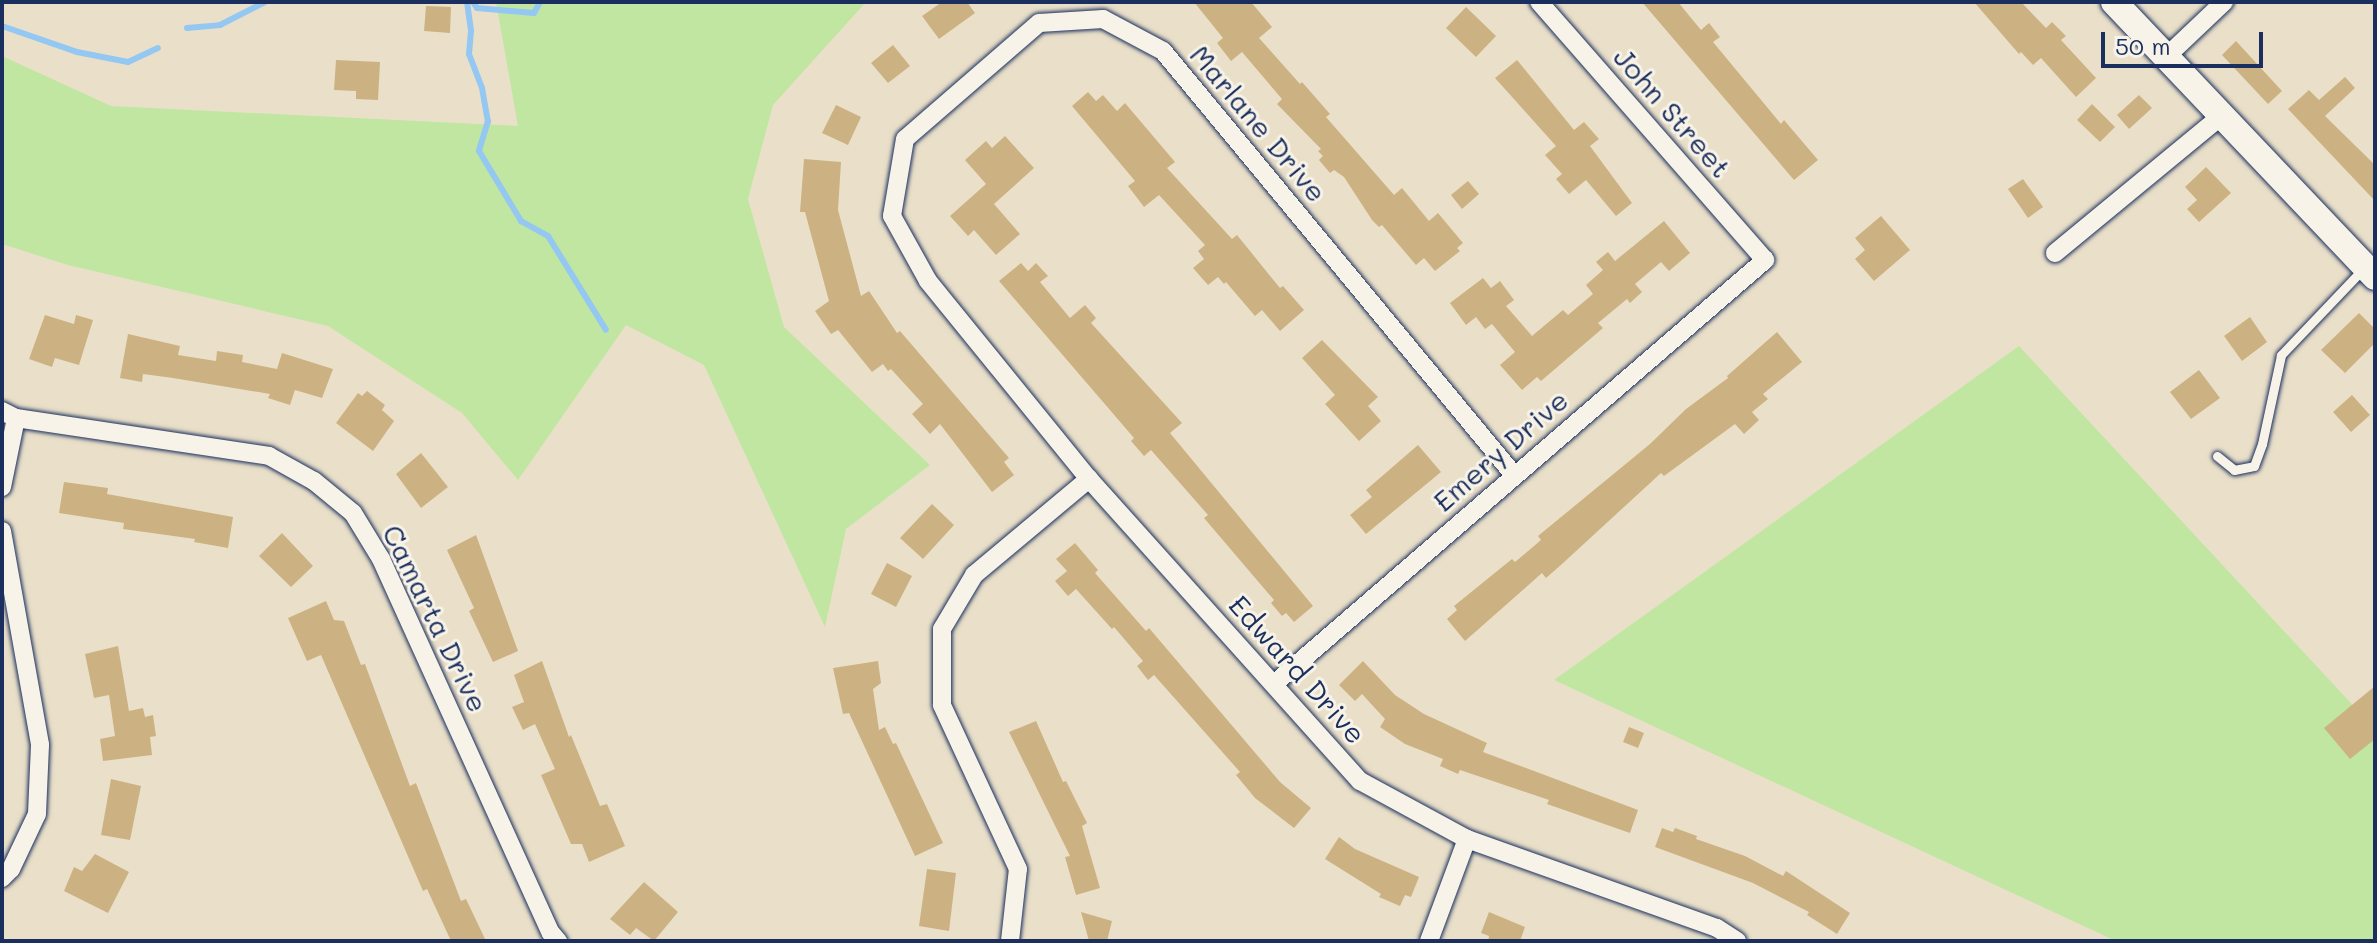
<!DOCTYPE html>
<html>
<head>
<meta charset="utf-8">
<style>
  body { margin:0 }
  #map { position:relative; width:2377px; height:943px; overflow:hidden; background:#eae0c9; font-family:Mali,sans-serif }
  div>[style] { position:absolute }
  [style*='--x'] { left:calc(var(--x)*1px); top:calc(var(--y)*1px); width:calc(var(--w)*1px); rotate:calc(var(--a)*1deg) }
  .green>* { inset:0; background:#c0e6a1 }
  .stream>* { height:6px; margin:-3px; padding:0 3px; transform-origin:3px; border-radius:3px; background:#94c8f2 }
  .building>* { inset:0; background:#ccb282 }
  .roads { filter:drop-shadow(0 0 2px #1b2f5e) drop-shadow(0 0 2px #1b2f5e) }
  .lane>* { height:9px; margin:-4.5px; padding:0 4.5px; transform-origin:4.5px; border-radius:4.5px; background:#f7f3e8 }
  .street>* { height:18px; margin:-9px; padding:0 9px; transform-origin:9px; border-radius:9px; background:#f7f3e8 }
  .secondary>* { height:26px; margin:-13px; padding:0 13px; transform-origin:13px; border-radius:13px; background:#f7f3e8 }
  span { translate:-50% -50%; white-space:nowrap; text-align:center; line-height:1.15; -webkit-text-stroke:6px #f7f3e8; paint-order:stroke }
  .street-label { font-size:28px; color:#1b2f5e }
  .frame { position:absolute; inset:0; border:4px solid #1b2f5e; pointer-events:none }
  .scale { position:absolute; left:2101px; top:32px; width:162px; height:36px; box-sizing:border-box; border:4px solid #1b2f5e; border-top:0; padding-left:10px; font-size:24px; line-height:28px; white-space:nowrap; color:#1b2f5e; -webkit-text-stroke:6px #f7f3e8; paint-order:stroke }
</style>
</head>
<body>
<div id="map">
  <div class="green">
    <i style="clip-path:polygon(496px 2px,866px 2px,773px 105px,748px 199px,784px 327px,930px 465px,846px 529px,825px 627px,704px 365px,626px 325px,518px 480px,462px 413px,328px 326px,68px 265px,2px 244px,2px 56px,111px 106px,518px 126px)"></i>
    <i style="clip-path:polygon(2019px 346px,2375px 729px,2375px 941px,2116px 941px,1554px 680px)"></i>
  </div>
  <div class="stream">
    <i style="--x:467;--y:2;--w:29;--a:82"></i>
    <i style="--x:471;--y:31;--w:23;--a:95"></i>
    <i style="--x:469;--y:54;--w:36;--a:69"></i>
    <i style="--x:482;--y:88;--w:34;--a:80"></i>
    <i style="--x:488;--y:121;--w:31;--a:107"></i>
    <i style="--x:479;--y:151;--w:82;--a:59"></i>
    <i style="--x:521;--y:221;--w:31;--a:29"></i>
    <i style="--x:548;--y:236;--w:110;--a:58.3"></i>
    <i style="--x:473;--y:2;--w:7;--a:56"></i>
    <i style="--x:477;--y:8;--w:57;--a:5"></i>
    <i style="--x:534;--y:13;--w:13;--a:-61"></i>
    <i style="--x:2;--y:26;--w:79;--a:19.1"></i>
    <i style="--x:77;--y:52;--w:52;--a:11.1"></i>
    <i style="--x:128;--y:62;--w:33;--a:-25"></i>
    <i style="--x:187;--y:28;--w:33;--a:-5"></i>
    <i style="--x:220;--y:25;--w:51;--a:-27.1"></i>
  </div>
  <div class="building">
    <i style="clip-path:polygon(942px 2px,967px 2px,975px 13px,939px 39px,922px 16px)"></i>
    <i style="clip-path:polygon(1194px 2px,1251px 2px,1272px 27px,1259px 38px,1300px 84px,1302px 82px,1330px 114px,1326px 117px,1394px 195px,1402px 188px,1429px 221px,1438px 213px,1463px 243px,1457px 248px,1460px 251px,1435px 271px,1424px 258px,1416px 265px,1382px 225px,1379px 227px,1372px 220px,1344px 177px,1334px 170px,1330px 173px,1319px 160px,1323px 156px,1318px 151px,1321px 149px,1277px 104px,1282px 99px,1242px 52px,1231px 61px,1217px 43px,1223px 38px)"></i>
    <i style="clip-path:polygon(1642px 2px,1678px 2px,1701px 30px,1709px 23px,1720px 37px,1713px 42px,1781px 124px,1784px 120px,1818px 160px,1794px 180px)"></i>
    <i style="clip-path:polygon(1974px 2px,2021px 2px,2046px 28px,2052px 22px,2066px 36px,2061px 40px,2096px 78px,2076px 97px,2041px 58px,2033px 65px,2021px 52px,2019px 54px)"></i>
    <i style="clip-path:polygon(426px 6px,451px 7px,450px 33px,424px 31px)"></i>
    <i style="clip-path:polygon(1466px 7px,1496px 36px,1476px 57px,1446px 28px)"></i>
    <i style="clip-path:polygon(2236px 41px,2282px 91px,2268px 104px,2222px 55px)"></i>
    <i style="clip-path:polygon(893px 45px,910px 66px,888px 83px,871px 63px)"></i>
    <i style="clip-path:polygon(336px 60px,380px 62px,378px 100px,356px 99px,356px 91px,334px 90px)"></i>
    <i style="clip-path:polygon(1517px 60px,1574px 130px,1584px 122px,1599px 139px,1590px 146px,1632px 203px,1616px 216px,1586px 180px,1569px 194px,1556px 179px,1562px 174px,1545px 155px,1556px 146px,1495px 78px)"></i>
    <i style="clip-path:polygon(2345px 77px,2355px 88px,2325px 116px,2375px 165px,2375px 201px,2288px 109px,2309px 90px,2319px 100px)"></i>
    <i style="clip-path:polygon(1088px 92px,1096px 101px,1103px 95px,1117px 111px,1125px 103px,1175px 162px,1167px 168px,1232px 239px,1237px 235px,1280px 288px,1283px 286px,1304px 310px,1280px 331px,1262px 310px,1255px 316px,1226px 282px,1224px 284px,1218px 277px,1208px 285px,1193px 268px,1204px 259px,1198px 251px,1205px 245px,1159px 195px,1144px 207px,1128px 186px,1135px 181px,1072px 106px)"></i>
    <i style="clip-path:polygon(2139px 95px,2152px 108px,2129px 129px,2117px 115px)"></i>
    <i style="clip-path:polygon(2092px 104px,2115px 127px,2100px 142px,2077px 120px)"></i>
    <i style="clip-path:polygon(836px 105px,861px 117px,848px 145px,822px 133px)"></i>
    <i style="clip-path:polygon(1005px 136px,1034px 168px,994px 204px,1020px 234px,996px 255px,974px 230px,968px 236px,950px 216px,986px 184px,965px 160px,986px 141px,992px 148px)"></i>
    <i style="clip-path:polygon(804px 159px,841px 162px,838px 210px,861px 296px,869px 291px,897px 333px,900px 331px,1009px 458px,1004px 462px,1014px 475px,992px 492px,940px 424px,930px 434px,912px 414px,923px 404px,891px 369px,888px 371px,883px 364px,872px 372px,838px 330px,831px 334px,815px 311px,829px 301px,805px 212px,800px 212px)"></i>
    <i style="clip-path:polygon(2206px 167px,2231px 193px,2199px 222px,2187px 209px,2197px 200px,2185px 187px)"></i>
    <i style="clip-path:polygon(2023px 179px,2043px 207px,2028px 218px,2008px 189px)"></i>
    <i style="clip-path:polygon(1468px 181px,1479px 194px,1462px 209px,1451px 195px)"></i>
    <i style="clip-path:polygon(1881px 216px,1910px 250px,1874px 281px,1855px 259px,1865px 250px,1855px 238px)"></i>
    <i style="clip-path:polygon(1664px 221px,1690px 253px,1669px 271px,1661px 262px,1635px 284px,1642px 292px,1630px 303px,1627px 299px,1598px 323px,1603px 328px,1541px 381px,1537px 377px,1522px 390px,1500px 365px,1515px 352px,1492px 324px,1485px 329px,1476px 317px,1466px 325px,1450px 303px,1483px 278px,1491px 288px,1500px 281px,1514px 300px,1506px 306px,1532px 336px,1563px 310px,1568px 315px,1593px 294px,1586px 285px,1603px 270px,1596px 262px,1608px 252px,1615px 261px)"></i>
    <i style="clip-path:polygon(1021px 263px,1028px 271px,1036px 263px,1048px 276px,1040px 282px,1070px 318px,1085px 305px,1096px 318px,1091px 323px,1182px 423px,1170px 433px,1313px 606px,1294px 622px,1286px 613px,1282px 616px,1271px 603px,1274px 600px,1204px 518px,1208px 515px,1151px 450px,1144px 456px,1131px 441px,1134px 438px,999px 281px)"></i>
    <i style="clip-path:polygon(2359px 313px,2375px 329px,2375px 343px,2345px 373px,2321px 350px)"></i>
    <i style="clip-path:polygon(45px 315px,74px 324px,76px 315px,93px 320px,79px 365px,55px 358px,52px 367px,29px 359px)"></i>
    <i style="clip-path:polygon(2250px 317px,2267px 342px,2242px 361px,2224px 336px)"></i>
    <i style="clip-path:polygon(1777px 332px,1802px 362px,1763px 394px,1768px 399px,1752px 412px,1759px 420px,1744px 434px,1735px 424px,1664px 476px,1661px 473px,1562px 564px,1546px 578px,1542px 573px,1465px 641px,1447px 619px,1457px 610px,1454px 606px,1512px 559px,1515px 562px,1541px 540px,1538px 536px,1650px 444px,1686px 409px,1728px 378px,1727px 376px)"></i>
    <i style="clip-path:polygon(128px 334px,180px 346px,178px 355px,216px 361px,217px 351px,243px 355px,242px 362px,277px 369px,282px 353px,333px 369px,322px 398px,295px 390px,290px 405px,268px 398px,270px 394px,173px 378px,143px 374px,142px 382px,120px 378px)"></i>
    <i style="clip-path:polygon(1322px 340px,1378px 397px,1368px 406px,1381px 421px,1359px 441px,1325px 404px,1335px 395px,1302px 358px)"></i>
    <i style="clip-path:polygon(2199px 370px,2220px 398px,2191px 419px,2170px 392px)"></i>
    <i style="clip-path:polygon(367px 391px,385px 405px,382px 410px,394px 421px,373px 451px,336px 423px,358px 393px,362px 396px)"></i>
    <i style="clip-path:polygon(2352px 395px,2370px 415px,2351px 432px,2333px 412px)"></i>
    <i style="clip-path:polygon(1418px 445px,1441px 472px,1366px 534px,1350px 515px,1372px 497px,1366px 490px)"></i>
    <i style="clip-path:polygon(421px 453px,448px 487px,421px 508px,396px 474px)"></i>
    <i style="clip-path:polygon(64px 482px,108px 488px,107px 494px,233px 517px,228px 548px,194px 542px,195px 539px,123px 529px,124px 523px,59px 513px)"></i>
    <i style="clip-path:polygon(932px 504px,954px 525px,923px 559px,900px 538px)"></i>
    <i style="clip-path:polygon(282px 533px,313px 566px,291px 587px,259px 556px)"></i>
    <i style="clip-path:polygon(476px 535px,518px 651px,493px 662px,469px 611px,474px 608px,447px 550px)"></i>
    <i style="clip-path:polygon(1075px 543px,1098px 570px,1095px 573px,1146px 631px,1149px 628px,1280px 782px,1311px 808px,1294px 828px,1255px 798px,1236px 775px,1240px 772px,1154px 675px,1148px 680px,1137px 666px,1143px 661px,1114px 627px,1112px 629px,1076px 589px,1068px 596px,1055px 581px,1067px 571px,1056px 559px)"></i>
    <i style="clip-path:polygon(887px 563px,912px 576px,896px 607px,871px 594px)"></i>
    <i style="clip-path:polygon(326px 601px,334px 620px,344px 621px,361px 665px,365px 664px,410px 786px,416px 783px,461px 901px,466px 899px,486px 941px,451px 941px,427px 889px,423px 891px,321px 655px,307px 661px,288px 618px)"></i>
    <i style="clip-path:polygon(118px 646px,129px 711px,143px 708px,145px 717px,153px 715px,156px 736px,150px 737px,152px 755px,103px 761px,100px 739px,115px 736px,109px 695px,94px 698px,85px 654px)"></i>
    <i style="clip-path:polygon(542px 661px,569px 737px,571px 735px,600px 806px,607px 804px,625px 846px,589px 862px,582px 844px,571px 844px,541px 775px,555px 769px,535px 724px,523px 730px,512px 707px,524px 702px,514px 675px)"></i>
    <i style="clip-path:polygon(878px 661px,881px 683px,873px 689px,879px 730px,885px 727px,893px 744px,896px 743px,943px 843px,915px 856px,849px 713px,843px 714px,833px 668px)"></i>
    <i style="clip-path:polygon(1363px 661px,1395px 695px,1424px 714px,1487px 743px,1483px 752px,1638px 810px,1630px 833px,1547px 804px,1549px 800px,1460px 770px,1458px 774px,1440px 766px,1443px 759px,1405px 744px,1380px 727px,1385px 719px,1362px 694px,1355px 701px,1339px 685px)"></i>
    <i style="clip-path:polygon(2375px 686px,2375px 739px,2350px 759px,2324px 728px)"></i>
    <i style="clip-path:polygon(1036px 721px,1063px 782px,1066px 781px,1087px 823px,1082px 826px,1100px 888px,1076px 895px,1065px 857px,1070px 856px,1009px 732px)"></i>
    <i style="clip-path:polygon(1629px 727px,1644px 733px,1638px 748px,1623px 742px)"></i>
    <i style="clip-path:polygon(111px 779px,141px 786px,130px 840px,101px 835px)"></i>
    <i style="clip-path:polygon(1662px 828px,1673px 832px,1675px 828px,1697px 836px,1696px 839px,1745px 856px,1783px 876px,1786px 871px,1850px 913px,1837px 934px,1807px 915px,1809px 912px,1753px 883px,1655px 847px)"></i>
    <i style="clip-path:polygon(1339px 837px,1355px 849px,1419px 877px,1411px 897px,1405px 895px,1400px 906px,1379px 897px,1381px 894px,1325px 859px)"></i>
    <i style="clip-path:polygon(95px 854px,129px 872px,108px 913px,64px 891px,74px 867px,82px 871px)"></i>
    <i style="clip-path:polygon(927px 869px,956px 873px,949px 931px,919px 926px)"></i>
    <i style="clip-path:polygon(644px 882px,678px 912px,654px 941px,636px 928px,630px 935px,610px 919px)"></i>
    <i style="clip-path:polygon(1081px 912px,1112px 921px,1107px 941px,1089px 941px)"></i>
    <i style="clip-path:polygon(1489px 912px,1525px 927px,1520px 941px,1488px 941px,1489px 936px,1481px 933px)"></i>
  </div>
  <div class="roads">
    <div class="lane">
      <i style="--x:2217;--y:456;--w:22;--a:39"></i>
      <i style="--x:2234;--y:470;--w:20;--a:-11"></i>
      <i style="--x:2254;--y:466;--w:23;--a:-70"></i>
      <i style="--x:2262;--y:444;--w:91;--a:-77.9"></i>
      <i style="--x:2281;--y:355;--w:119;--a:-46.4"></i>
    </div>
    <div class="street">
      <i style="--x:2167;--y:56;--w:79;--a:-43.5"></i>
      <i style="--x:2055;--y:253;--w:215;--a:-39.5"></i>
      <i style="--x:2;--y:411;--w:16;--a:27"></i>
      <i style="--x:16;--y:418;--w:256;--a:8.5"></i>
      <i style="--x:269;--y:456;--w:51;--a:29.1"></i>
      <i style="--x:314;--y:481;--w:50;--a:39.4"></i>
      <i style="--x:353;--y:513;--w:54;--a:58.7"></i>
      <i style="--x:381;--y:559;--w:411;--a:65.6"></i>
      <i style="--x:551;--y:933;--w:11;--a:49"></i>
      <i style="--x:1514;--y:475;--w:550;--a:-129.62"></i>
      <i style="--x:1163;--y:51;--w:68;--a:-151.9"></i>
      <i style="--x:1103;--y:19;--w:64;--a:176.4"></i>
      <i style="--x:1039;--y:23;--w:177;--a:139.1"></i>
      <i style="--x:905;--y:139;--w:78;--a:99.6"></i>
      <i style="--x:892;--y:216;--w:74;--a:61"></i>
      <i style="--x:928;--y:281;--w:255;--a:50.9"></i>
      <i style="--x:1089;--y:479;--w:406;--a:48.1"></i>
      <i style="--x:1360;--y:781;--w:122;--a:28.5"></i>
      <i style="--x:1467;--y:839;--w:265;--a:19.6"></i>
      <i style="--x:1717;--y:928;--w:24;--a:33"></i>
      <i style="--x:2;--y:487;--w:70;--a:-78.5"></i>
      <i style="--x:2;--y:531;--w:217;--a:79.9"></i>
      <i style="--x:40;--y:745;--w:69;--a:92.5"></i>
      <i style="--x:37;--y:814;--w:61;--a:115.3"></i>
      <i style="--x:11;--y:869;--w:13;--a:135"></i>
      <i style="--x:1274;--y:684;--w:649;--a:-40.81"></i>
      <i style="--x:1765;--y:260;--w:343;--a:-131.2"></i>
      <i style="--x:1010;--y:941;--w:72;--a:-83.7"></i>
      <i style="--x:1018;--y:869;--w:181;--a:-114.9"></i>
      <i style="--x:942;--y:705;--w:76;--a:-90"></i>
      <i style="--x:942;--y:629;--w:63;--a:-59.3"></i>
      <i style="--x:974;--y:575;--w:150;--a:-39.9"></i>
      <i style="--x:1429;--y:941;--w:109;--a:-69.6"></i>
    </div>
    <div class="secondary">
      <i style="--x:2114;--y:2;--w:379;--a:46.5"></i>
    </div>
  </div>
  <div class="street-label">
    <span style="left:1673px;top:112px;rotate:49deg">John Street</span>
    <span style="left:1259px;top:123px;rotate:50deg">Marlane Drive</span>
    <span style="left:1500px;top:450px;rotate:-41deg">Emery Drive</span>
    <span style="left:436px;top:618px;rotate:64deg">Camarta Drive</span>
    <span style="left:1298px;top:669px;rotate:48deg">Edward Drive</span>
  </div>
  <div class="frame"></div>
  <div class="scale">50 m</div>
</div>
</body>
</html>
